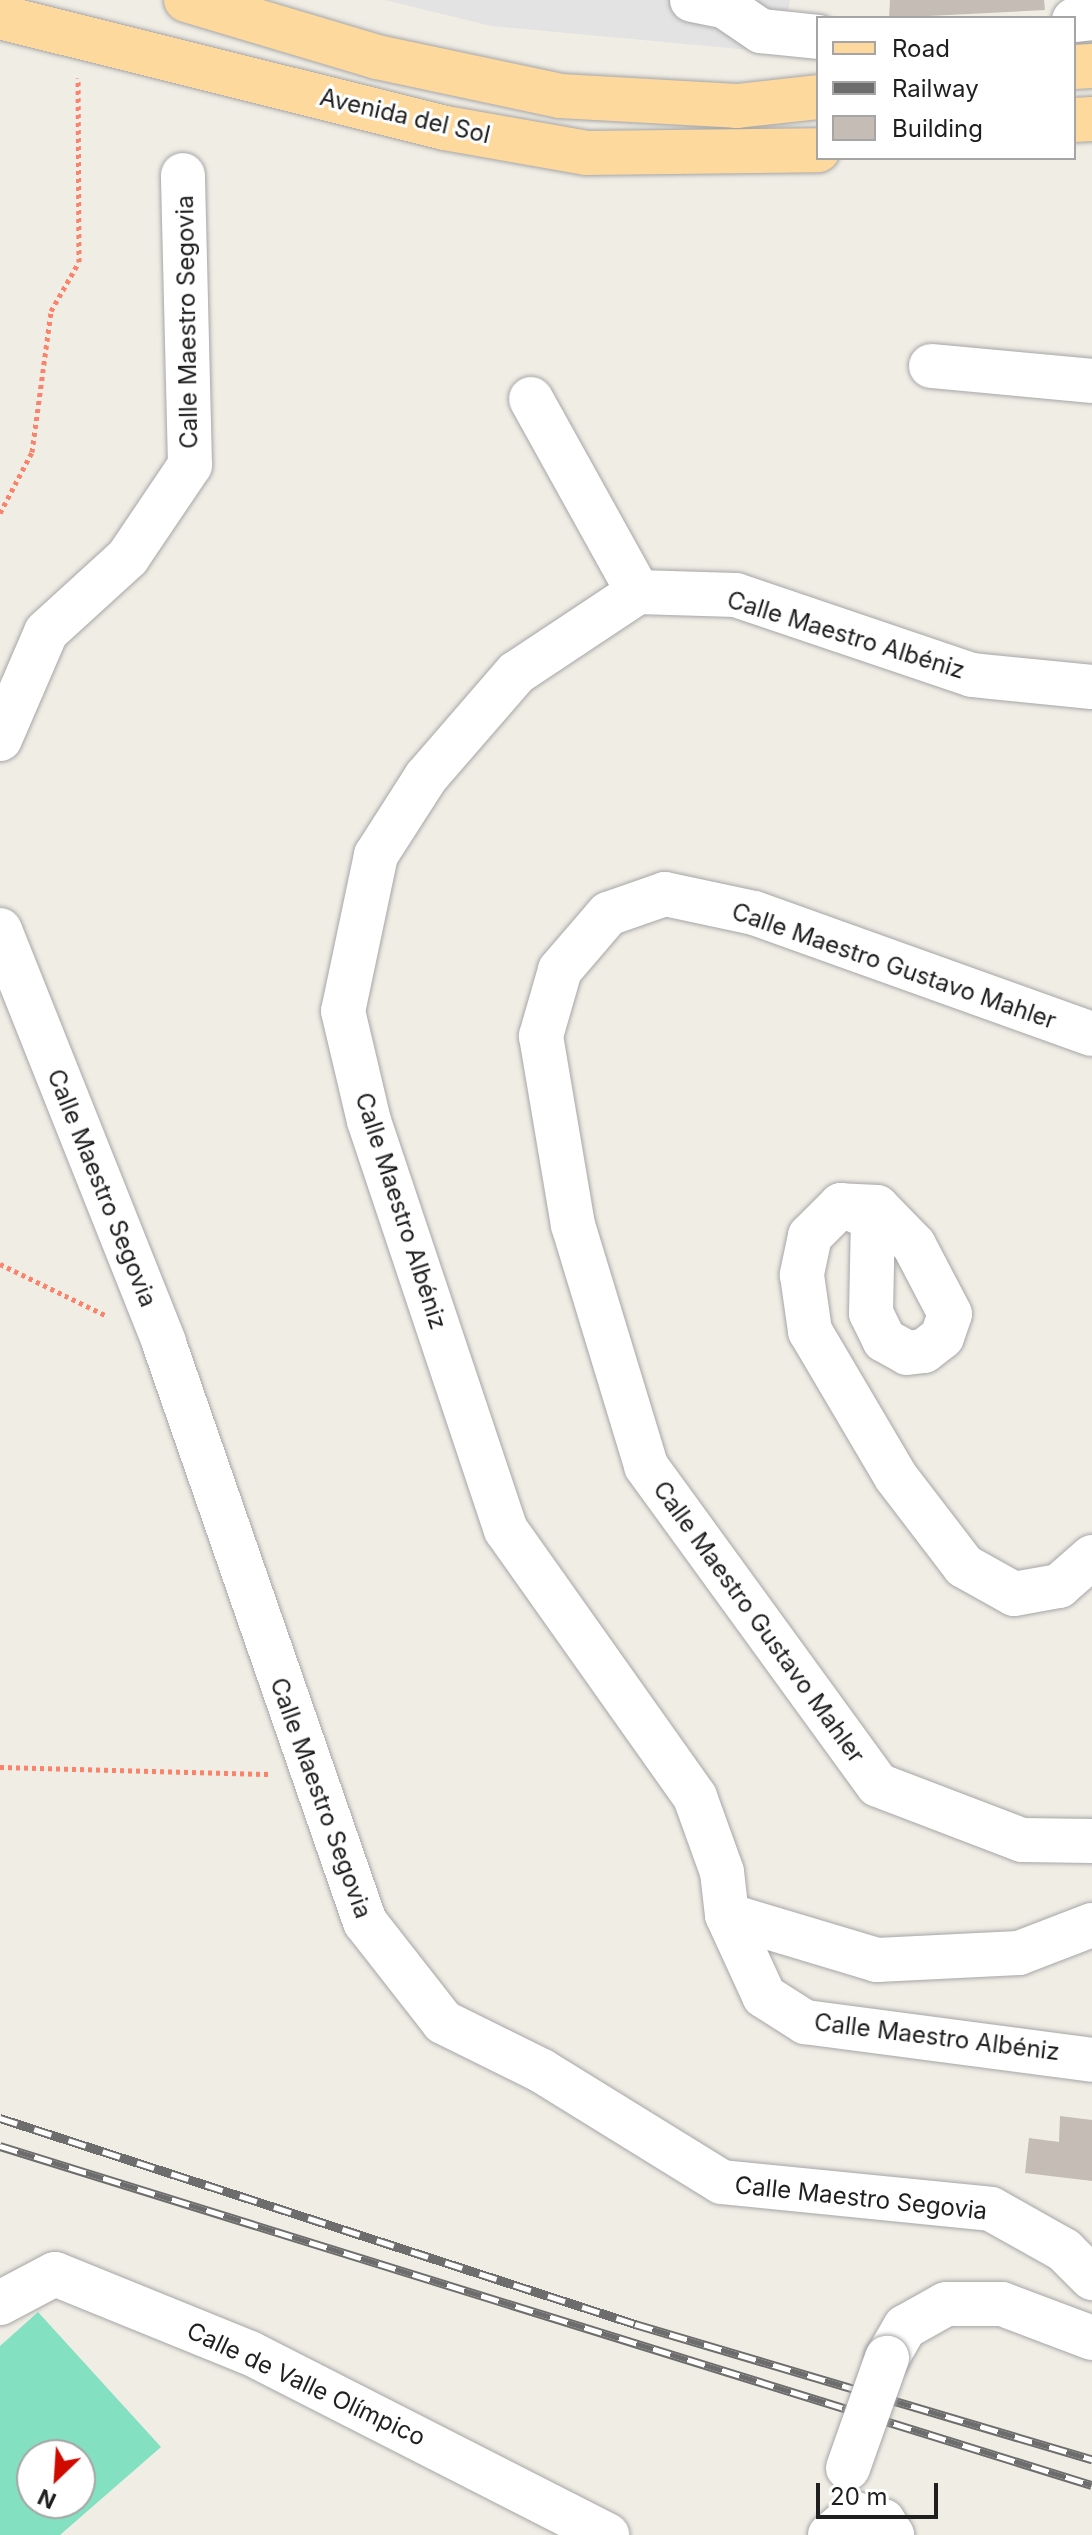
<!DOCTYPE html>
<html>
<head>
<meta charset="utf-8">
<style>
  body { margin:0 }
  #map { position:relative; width:1092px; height:2535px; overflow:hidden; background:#f0ede5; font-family:Inter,sans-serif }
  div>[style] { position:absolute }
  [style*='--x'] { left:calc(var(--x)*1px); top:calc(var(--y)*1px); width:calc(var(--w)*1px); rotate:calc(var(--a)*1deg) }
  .pitch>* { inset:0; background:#83e0c1 }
  .parking>* { inset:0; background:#e3e3e3 }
  .building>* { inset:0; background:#c5bcb5 }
  .path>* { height:5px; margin-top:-2.5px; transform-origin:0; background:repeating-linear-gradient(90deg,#fb826b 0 4px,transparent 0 8px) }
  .roads { filter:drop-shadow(0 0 2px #a6a6a6) drop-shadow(0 0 2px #a6a6a6) }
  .minor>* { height:44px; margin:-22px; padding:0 22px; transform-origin:22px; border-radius:22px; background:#fff }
  .major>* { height:44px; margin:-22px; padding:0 22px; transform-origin:22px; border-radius:22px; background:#fdd99e }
  .rail>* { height:9px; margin-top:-4.5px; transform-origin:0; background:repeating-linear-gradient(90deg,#fff 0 18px,#6d6d6d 0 36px); box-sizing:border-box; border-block:2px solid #6d6d6d }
  .bridges { filter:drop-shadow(0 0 2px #a6a6a6) drop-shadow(0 0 2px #a6a6a6) }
  .minor-bridge>* { height:44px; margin:-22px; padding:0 22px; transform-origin:22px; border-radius:22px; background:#fff }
  span { translate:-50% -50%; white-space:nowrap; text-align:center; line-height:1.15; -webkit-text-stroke:6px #fff; paint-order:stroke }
  .street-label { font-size:24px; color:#1f1f1f }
  .legend { position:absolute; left:816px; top:16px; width:260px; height:144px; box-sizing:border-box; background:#fff; border:2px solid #a5a5a5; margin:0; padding:10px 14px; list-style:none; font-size:24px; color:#1f1f1f }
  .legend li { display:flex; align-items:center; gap:16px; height:40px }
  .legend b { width:40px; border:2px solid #a5a5a5 }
  .north { position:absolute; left:16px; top:2439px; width:80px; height:80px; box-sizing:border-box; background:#fff; border:2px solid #a5a5a5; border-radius:50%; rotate:205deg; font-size:22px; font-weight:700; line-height:32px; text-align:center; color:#1f1f1f }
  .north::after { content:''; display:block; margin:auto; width:28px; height:36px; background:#cf0b00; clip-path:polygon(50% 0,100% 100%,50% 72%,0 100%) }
  .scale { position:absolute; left:816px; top:2483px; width:122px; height:36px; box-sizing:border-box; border:4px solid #1f1f1f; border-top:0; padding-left:10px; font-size:24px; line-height:28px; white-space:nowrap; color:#1f1f1f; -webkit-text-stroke:6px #fff; paint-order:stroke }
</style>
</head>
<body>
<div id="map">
  <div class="pitch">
    <i style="clip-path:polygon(evenodd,38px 2312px,161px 2447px,60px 2535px,0 2535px,0 2346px,38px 2312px,32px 2455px,80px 2455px,80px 2503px,32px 2503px,32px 2455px)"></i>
  </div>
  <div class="parking">
    <i style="clip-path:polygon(385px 0,790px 0,782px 53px,491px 26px)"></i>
  </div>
  <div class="building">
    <i style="clip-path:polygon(890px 0,1044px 0,1045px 10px,889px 18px)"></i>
    <i style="clip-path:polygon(1060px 2116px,1092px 2120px,1092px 2181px,1025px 2173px,1029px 2138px,1059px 2142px)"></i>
  </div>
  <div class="path">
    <i style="--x:0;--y:513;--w:69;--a:-62.3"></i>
    <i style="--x:32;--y:452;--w:142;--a:-82.3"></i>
    <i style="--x:51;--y:311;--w:56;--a:-60.3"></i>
    <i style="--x:79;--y:262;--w:184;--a:-90.3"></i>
    <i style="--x:0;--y:1264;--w:119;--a:25.9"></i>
    <i style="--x:0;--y:1767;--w:271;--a:1.5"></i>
  </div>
  <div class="roads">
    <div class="minor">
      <i style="--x:692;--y:0;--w:33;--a:11"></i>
      <i style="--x:724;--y:6;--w:45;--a:34"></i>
      <i style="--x:761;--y:31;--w:57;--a:6"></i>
      <i style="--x:1074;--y:20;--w:18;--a:-6"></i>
      <i style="--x:931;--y:366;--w:162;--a:5.3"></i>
      <i style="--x:531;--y:399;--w:221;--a:61"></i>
      <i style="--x:1092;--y:687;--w:121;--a:-174.3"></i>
      <i style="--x:972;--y:675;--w:249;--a:-161.3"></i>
      <i style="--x:736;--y:595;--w:98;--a:-178.2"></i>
      <i style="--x:638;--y:592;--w:146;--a:146.4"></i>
      <i style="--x:516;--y:673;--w:138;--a:130.9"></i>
      <i style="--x:426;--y:777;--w:93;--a:122.7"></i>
      <i style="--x:376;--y:855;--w:159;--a:101.9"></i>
      <i style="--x:343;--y:1011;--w:113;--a:76.7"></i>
      <i style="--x:369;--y:1121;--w:431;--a:71.5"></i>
      <i style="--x:506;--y:1530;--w:327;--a:54.7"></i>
      <i style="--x:695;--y:1797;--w:80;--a:70.2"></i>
      <i style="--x:722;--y:1872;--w:43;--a:83.4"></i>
      <i style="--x:727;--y:1915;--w:89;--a:65.4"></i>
      <i style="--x:764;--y:1996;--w:49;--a:32.4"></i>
      <i style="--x:805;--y:2022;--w:290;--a:7.5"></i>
      <i style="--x:0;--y:739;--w:116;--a:-66.7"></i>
      <i style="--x:46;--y:632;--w:111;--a:-42.4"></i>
      <i style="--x:128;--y:557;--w:111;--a:-56"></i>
      <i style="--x:190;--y:465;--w:290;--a:-91.4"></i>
      <i style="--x:0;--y:930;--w:444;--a:68.3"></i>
      <i style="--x:164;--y:1343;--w:613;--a:70.86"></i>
      <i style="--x:365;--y:1922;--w:127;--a:52"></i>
      <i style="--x:443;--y:2022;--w:110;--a:26.3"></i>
      <i style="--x:542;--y:2071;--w:211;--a:31.7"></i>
      <i style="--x:722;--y:2182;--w:270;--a:5.7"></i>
      <i style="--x:991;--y:2209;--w:84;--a:29.3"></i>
      <i style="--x:1064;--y:2250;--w:40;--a:45"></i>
      <i style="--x:1092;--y:1034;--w:359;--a:-160.3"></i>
      <i style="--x:754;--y:913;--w:91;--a:-167.9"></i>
      <i style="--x:665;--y:894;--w:60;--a:160.7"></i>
      <i style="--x:608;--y:914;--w:74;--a:130.6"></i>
      <i style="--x:560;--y:970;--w:69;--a:106.1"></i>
      <i style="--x:541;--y:1036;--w:192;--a:80.4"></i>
      <i style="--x:573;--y:1225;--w:252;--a:73.1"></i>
      <i style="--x:646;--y:1466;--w:394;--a:54"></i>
      <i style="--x:878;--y:1785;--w:154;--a:20.9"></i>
      <i style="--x:1022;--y:1840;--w:70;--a:0.8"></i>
      <i style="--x:841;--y:1205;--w:35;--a:22"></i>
      <i style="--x:873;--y:1218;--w:95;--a:91.2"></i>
      <i style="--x:871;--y:1313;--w:30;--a:64"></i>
      <i style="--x:884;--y:1340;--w:26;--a:29"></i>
      <i style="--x:907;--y:1353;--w:17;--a:-7"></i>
      <i style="--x:924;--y:1351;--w:23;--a:-38"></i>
      <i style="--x:942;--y:1337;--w:24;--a:-71"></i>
      <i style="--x:950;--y:1314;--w:78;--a:-117.6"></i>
      <i style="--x:914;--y:1245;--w:53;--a:-134.2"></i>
      <i style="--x:877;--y:1207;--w:36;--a:-177"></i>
      <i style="--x:841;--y:1205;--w:44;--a:135"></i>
      <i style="--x:810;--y:1236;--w:40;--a:102"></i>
      <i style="--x:802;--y:1275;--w:57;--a:81.9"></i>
      <i style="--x:810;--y:1331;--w:169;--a:59.5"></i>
      <i style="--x:896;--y:1477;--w:112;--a:52.6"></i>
      <i style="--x:964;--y:1566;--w:57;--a:29.2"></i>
      <i style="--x:1014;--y:1594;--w:46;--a:-10.1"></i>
      <i style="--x:1059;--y:1586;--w:44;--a:-41.3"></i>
      <i style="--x:727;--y:1915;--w:157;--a:16.7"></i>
      <i style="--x:877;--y:1960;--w:142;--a:-2.8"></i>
      <i style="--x:1019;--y:1953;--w:78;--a:-21"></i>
      <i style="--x:0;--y:2303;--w:62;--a:-27.8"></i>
      <i style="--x:55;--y:2274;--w:210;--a:22.1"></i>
      <i style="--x:250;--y:2353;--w:401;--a:27"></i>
      <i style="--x:887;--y:2358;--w:36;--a:-60"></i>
      <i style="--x:905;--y:2327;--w:47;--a:-29.3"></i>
      <i style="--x:946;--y:2304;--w:56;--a:0"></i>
      <i style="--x:1002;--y:2304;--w:96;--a:20.7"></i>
      <i style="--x:830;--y:2535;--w:33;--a:-40"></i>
      <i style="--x:855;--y:2514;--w:29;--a:14"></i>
      <i style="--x:883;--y:2521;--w:17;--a:57"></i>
    </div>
    <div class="major">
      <i style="--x:186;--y:0;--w:199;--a:16.6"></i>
      <i style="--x:377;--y:57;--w:187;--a:12"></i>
      <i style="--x:560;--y:96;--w:177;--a:3.2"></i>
      <i style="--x:737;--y:106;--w:81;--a:-6.3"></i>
      <i style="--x:0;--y:17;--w:459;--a:14"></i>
      <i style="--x:445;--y:128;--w:144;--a:10"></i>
      <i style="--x:587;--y:153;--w:231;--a:-0.7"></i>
      <i style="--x:1074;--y:67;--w:18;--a:-3"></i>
      <i style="--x:1074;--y:120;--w:18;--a:-3"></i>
    </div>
  </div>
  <div class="rail">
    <i style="--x:0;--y:2118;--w:668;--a:17.97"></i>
    <i style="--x:635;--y:2324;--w:477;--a:16.5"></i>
    <i style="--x:0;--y:2146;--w:1143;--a:17.25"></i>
  </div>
  <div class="bridges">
    <div class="minor-bridge">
      <i style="--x:848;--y:2468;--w:117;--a:-70.5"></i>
    </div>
  </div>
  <div class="street-label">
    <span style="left:405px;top:116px;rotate:13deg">Avenida del Sol</span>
    <span style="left:187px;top:322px;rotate:-91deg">Calle Maestro Segovia</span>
    <span style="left:846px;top:635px;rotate:17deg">Calle Maestro Albéniz</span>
    <span style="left:894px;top:966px;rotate:19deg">Calle Maestro Gustavo Mahler</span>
    <span style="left:102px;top:1188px;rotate:68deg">Calle Maestro Segovia</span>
    <span style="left:401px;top:1211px;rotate:72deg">Calle Maestro Albéniz</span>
    <span style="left:759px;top:1622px;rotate:54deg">Calle Maestro Gustavo Mahler</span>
    <span style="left:321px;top:1798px;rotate:70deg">Calle Maestro Segovia</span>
    <span style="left:937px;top:2037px;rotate:7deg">Calle Maestro Albéniz</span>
    <span style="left:861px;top:2198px;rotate:6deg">Calle Maestro Segovia</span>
    <span style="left:306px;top:2384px;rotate:25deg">Calle de Valle Olímpico</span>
  </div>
  <ul class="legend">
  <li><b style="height:10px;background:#fdd99e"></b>Road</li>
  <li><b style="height:10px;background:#6d6d6d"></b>Railway</li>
  <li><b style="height:22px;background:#c5bcb5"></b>Building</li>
  </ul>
  <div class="north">N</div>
  <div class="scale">20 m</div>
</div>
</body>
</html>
